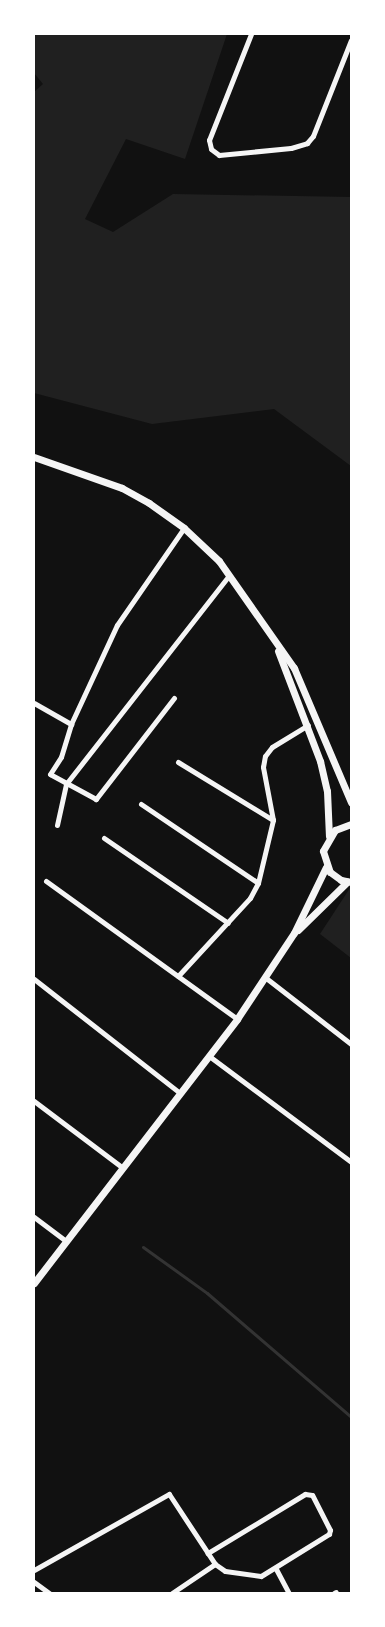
<!DOCTYPE html>
<html>
<head>
<meta charset="utf-8">
<style>
  body { margin:0 }
  #map { position:relative; width:385px; height:1627px; overflow:hidden; background:#111; font-family:Inter,sans-serif }
  div>[style] { position:absolute }
  [style*='--x'] { left:calc(var(--x)*1px); top:calc(var(--y)*1px); width:calc(var(--w)*1px); rotate:calc(var(--a)*1deg) }
  .green>* { inset:0; background:#202020 }
  .stream>* { height:3px; margin:-1.5px; padding:0 1.5px; transform-origin:1.5px; border-radius:1.5px; background:#333 }
  .minor>* { height:5px; margin:-2.5px; padding:0 2.5px; transform-origin:2.5px; border-radius:2.5px; background:#f5f5f5 }
  .tertiary>* { height:7px; margin:-3.5px; padding:0 3.5px; transform-origin:3.5px; border-radius:3.5px; background:#f5f5f5 }
  span { translate:-50% -50%; white-space:nowrap; text-align:center; line-height:1.15; -webkit-text-stroke:5px #fff; paint-order:stroke }
  .frame { position:absolute; inset:0; border:35px solid #fff; pointer-events:none }
</style>
</head>
<body>
<div id="map">
  <div class="green">
    <i style="clip-path:polygon(34px 34px,227px 34px,185px 159px,126px 139px,85px 219px,113px 232px,173px 194px,351px 197px,351px 466px,274px 409px,152px 424px,34px 393px,34px 92px,43px 84px,34px 73px)"></i>
    <i style="clip-path:polygon(350px 888px,351px 888px,351px 958px,320px 934px)"></i>
  </div>
  <div class="stream">
    <i style="--x:143;--y:1247;--w:79;--a:35.7"></i>
    <i style="--x:207;--y:1293;--w:190;--a:40.7"></i>
  </div>
  <div class="minor">
    <i style="--x:251;--y:34;--w:114;--a:111.6"></i>
    <i style="--x:209;--y:140;--w:9;--a:77"></i>
    <i style="--x:211;--y:149;--w:10;--a:37"></i>
    <i style="--x:219;--y:155;--w:72;--a:-5.6"></i>
    <i style="--x:291;--y:148;--w:17;--a:-17"></i>
    <i style="--x:307;--y:143;--w:9;--a:-49"></i>
    <i style="--x:313;--y:136;--w:103;--a:-68.4"></i>
    <i style="--x:174;--y:698;--w:128;--a:127.7"></i>
    <i style="--x:96;--y:799;--w:52;--a:-151.5"></i>
    <i style="--x:50;--y:774;--w:20;--a:-57"></i>
    <i style="--x:61;--y:757;--w:34;--a:-73"></i>
    <i style="--x:71;--y:724;--w:109;--a:-65.1"></i>
    <i style="--x:117;--y:625;--w:118;--a:-55.4"></i>
    <i style="--x:34;--y:703;--w:43;--a:29.6"></i>
    <i style="--x:178;--y:762;--w:111;--a:31.4"></i>
    <i style="--x:141;--y:804;--w:141;--a:34"></i>
    <i style="--x:57;--y:825;--w:42;--a:-77.6"></i>
    <i style="--x:66;--y:784;--w:265;--a:-52"></i>
    <i style="--x:104;--y:838;--w:150;--a:34.4"></i>
    <i style="--x:46;--y:881;--w:236;--a:35.8"></i>
    <i style="--x:178;--y:976;--w:106;--a:-47.3"></i>
    <i style="--x:250;--y:898;--w:17;--a:-62"></i>
    <i style="--x:258;--y:883;--w:65;--a:-76.6"></i>
    <i style="--x:273;--y:820;--w:54;--a:-100.7"></i>
    <i style="--x:263;--y:767;--w:11;--a:-80"></i>
    <i style="--x:265;--y:756;--w:11;--a:-52"></i>
    <i style="--x:272;--y:747;--w:42;--a:-31.4"></i>
    <i style="--x:266;--y:978;--w:108;--a:37.8"></i>
    <i style="--x:34;--y:979;--w:185;--a:38"></i>
    <i style="--x:209;--y:1056;--w:177;--a:36.7"></i>
    <i style="--x:34;--y:1101;--w:111;--a:37"></i>
    <i style="--x:34;--y:1217;--w:40;--a:37"></i>
    <i style="--x:276;--y:1569;--w:27;--a:62"></i>
    <i style="--x:34;--y:1570;--w:155;--a:-29.4"></i>
    <i style="--x:169;--y:1494;--w:84;--a:56.7"></i>
    <i style="--x:215;--y:1564;--w:12;--a:35"></i>
    <i style="--x:225;--y:1571;--w:36;--a:8"></i>
    <i style="--x:261;--y:1576;--w:80;--a:-31.7"></i>
    <i style="--x:329;--y:1534;--w:4;--a:-76"></i>
    <i style="--x:330;--y:1530;--w:39;--a:-117"></i>
    <i style="--x:312;--y:1495;--w:7;--a:-172"></i>
    <i style="--x:305;--y:1494;--w:114;--a:148.7"></i>
    <i style="--x:34;--y:1582;--w:19;--a:36"></i>
    <i style="--x:172;--y:1593;--w:52;--a:-34"></i>
    <i style="--x:334;--y:1593;--w:2;--a:-27"></i>
  </div>
  <div class="tertiary">
    <i style="--x:34;--y:457;--w:93;--a:19.4"></i>
    <i style="--x:122;--y:488;--w:31;--a:29"></i>
    <i style="--x:149;--y:503;--w:43;--a:35.5"></i>
    <i style="--x:184;--y:528;--w:48;--a:43.3"></i>
    <i style="--x:219;--y:561;--w:131;--a:55"></i>
    <i style="--x:294;--y:668;--w:146;--a:67"></i>
    <i style="--x:278;--y:651;--w:118;--a:69.1"></i>
    <i style="--x:320;--y:761;--w:31;--a:77"></i>
    <i style="--x:327;--y:791;--w:45;--a:87.5"></i>
    <i style="--x:351;--y:824;--w:17;--a:159"></i>
    <i style="--x:335;--y:830;--w:24;--a:120"></i>
    <i style="--x:323;--y:851;--w:22;--a:72"></i>
    <i style="--x:330;--y:872;--w:14;--a:36"></i>
    <i style="--x:341;--y:880;--w:10;--a:11"></i>
    <i style="--x:298;--y:930;--w:69;--a:-44.4"></i>
    <i style="--x:34;--y:1283;--w:333;--a:-52.4"></i>
    <i style="--x:237;--y:1019;--w:103;--a:-56.5"></i>
    <i style="--x:294;--y:933;--w:73;--a:-64.1"></i>
  </div>
  <div class="frame"></div>
</div>
</body>
</html>
